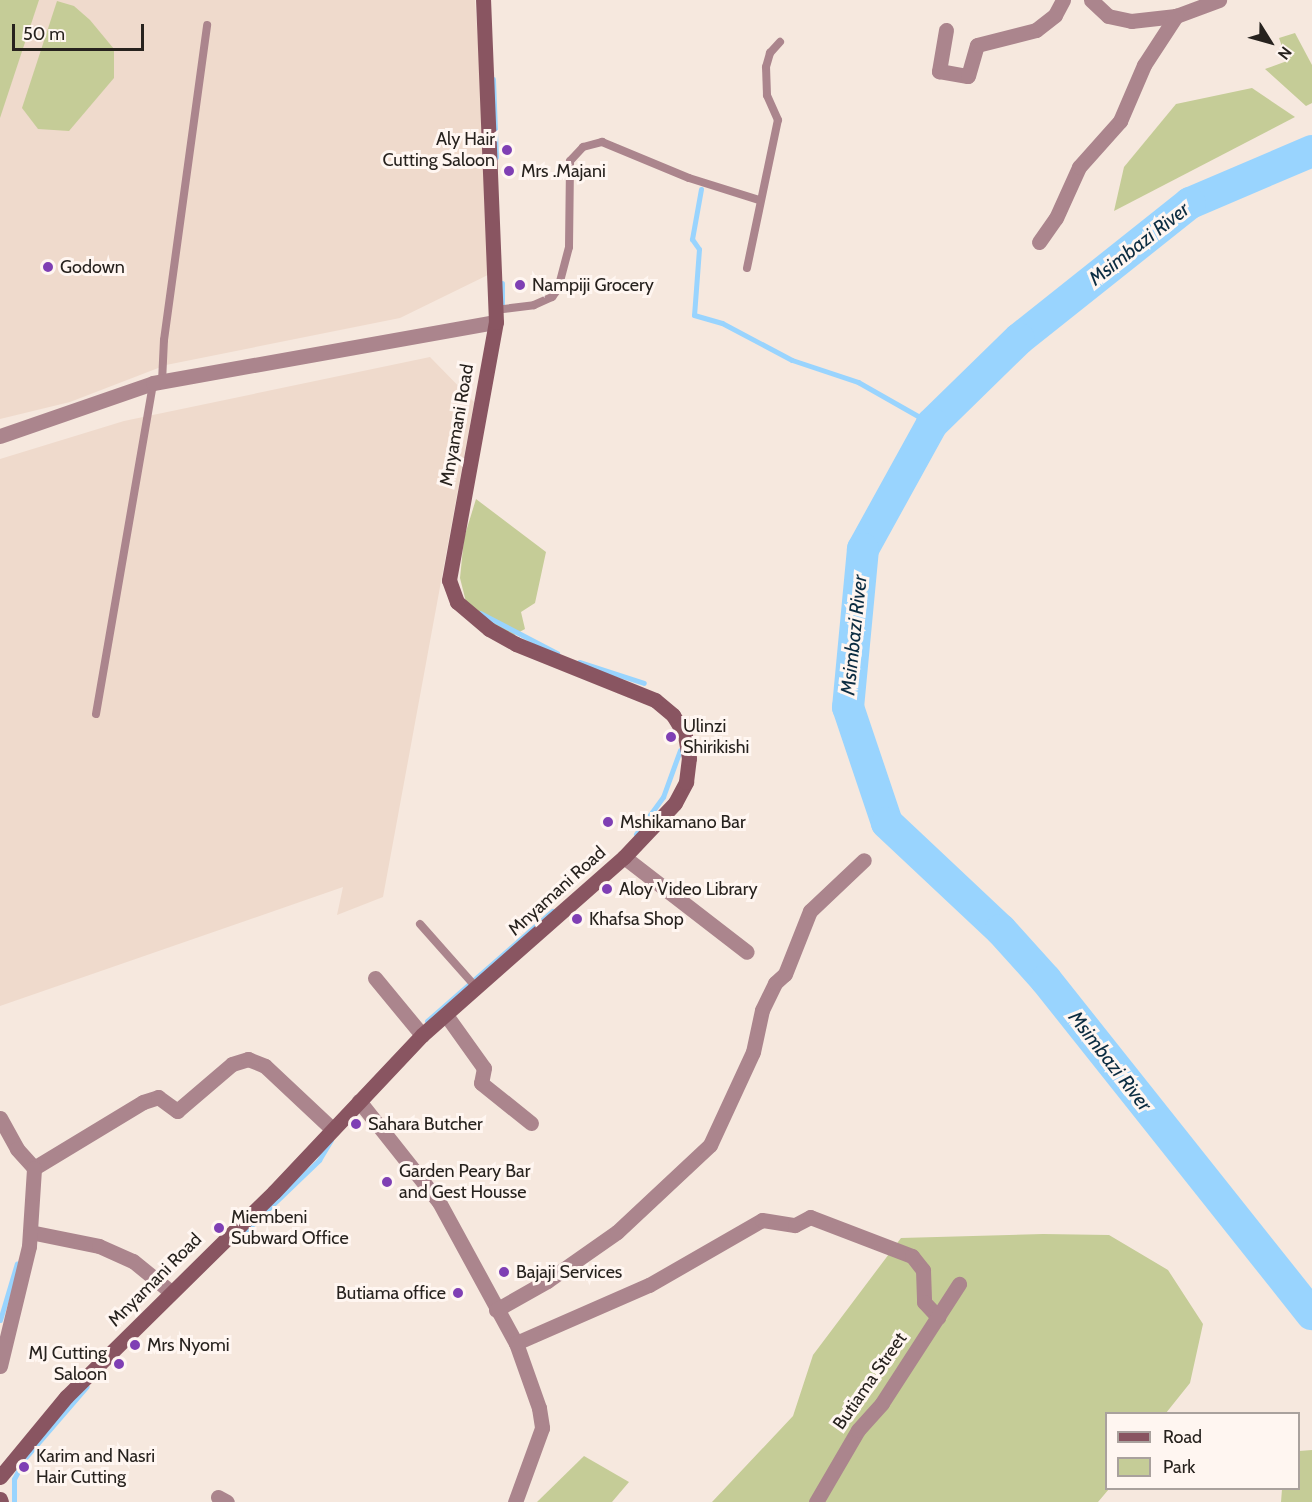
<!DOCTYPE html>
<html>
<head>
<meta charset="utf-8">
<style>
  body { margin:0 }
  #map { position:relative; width:1312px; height:1502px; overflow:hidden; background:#f6e8de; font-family:Cabin,sans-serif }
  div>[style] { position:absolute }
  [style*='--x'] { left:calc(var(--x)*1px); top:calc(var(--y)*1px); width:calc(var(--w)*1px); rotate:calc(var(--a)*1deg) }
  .built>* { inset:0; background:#efdacc }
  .green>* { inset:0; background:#c5cc97 }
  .stream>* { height:5px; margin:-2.5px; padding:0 2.5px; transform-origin:2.5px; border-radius:2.5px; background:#99d4fe }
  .river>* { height:32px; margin:-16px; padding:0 16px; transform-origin:16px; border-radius:16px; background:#99d4fe }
  .lane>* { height:8px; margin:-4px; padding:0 4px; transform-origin:4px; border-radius:4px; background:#ab858d }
  .street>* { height:15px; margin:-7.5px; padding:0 7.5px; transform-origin:7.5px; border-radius:7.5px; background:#ab858d }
  .secondary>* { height:15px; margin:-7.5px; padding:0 7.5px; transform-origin:7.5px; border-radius:7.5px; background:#895561 }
  .dots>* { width:16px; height:16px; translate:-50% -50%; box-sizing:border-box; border:3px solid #fff6f1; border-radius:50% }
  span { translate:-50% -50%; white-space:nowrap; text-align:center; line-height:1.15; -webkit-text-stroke:6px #fff6f1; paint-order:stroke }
  .poi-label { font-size:18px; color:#27221e }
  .right { translate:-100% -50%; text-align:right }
  .left { translate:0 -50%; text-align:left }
  .street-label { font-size:18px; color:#27221e }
  .water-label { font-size:20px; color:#0b2c41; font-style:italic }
  .legend { position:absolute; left:1105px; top:1412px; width:195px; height:78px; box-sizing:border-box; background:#fff6f1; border:2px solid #a9a19d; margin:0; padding:8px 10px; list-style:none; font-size:18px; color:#27221e }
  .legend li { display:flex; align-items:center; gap:12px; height:30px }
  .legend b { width:30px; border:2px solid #a9a19d }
  .north { position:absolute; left:1240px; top:12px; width:60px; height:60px; -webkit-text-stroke:4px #fff6f1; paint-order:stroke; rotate:127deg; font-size:16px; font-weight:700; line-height:24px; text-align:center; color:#27221e }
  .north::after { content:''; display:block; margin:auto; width:21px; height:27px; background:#27221e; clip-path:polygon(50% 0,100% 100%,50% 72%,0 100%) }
  .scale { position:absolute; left:12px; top:24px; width:132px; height:27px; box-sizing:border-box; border:3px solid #27221e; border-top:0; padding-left:8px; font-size:18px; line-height:21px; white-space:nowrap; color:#27221e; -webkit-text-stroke:4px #fff6f1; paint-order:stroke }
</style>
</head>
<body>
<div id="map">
  <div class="built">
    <i style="clip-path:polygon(0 0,475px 0,494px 272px,400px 318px,166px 365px,70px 402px,0 419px)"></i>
    <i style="clip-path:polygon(430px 357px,474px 402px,383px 897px,337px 915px,343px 887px,0 1006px,0 459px,124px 421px)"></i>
  </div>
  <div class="green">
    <i style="clip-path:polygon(0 0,39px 0,0 118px)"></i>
    <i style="clip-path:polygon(57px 1px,74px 6px,90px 20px,114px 49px,114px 78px,69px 131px,38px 129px,22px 108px)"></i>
    <i style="clip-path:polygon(1295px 33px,1312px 65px,1312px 103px,1306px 106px,1265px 69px,1287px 61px,1279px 38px)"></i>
    <i style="clip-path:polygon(1252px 88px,1295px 117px,1114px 211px,1124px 167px,1176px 104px)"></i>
    <i style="clip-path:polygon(476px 499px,546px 552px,535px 603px,521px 612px,525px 629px,514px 635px,474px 614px,466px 602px,460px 578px,464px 538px)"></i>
    <i style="clip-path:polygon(1043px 1234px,1109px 1235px,1168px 1270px,1203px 1324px,1190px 1383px,1166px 1413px,1106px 1414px,1109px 1489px,1098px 1502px,712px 1502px,793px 1416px,813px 1355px,901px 1238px)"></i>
    <i style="clip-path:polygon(1312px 1450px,1312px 1502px,1281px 1502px,1282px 1489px,1298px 1488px,1299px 1451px)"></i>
    <i style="clip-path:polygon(584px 1456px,629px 1482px,612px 1502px,537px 1502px)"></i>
  </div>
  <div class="stream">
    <i style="--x:493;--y:79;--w:78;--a:87.8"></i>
    <i style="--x:701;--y:189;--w:51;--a:100.2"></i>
    <i style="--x:692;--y:239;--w:12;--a:55"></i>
    <i style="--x:699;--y:249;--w:66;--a:94.3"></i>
    <i style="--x:694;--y:315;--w:29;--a:16"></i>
    <i style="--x:722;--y:323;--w:79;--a:27.9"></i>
    <i style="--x:792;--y:360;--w:70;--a:18.4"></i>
    <i style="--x:858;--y:382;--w:85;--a:29.6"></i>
    <i style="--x:502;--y:283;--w:23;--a:90"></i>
    <i style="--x:480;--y:613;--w:87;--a:27.5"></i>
    <i style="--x:579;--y:662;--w:68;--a:17.9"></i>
    <i style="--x:636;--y:834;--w:46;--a:-53.9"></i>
    <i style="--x:663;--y:797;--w:50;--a:-70.1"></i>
    <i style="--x:427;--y:1021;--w:167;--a:-41.3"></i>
    <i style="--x:237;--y:1239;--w:114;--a:-43.9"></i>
    <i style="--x:319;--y:1160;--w:23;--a:-59"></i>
    <i style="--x:0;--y:1320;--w:59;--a:-73.4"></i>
    <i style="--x:14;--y:1502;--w:23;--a:-90"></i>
    <i style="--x:14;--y:1479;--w:22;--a:-63"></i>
    <i style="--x:24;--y:1459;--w:96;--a:-49.2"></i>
  </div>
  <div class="river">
    <i style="--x:1312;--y:151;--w:133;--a:156.9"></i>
    <i style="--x:1190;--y:203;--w:218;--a:141.5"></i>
    <i style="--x:1019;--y:339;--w:122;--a:135.7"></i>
    <i style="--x:932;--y:424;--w:143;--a:118.9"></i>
    <i style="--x:863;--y:549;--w:159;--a:95.4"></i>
    <i style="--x:848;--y:707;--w:122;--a:71.4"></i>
    <i style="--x:887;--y:823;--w:156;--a:43.2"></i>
    <i style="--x:1001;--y:930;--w:67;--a:48"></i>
    <i style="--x:1046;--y:980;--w:427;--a:51.5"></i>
  </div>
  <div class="lane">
    <i style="--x:747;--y:268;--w:151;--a:-78.2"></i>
    <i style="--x:778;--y:120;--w:27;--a:-114"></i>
    <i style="--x:767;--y:95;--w:28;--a:-92"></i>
    <i style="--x:766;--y:67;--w:15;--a:-74"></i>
    <i style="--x:770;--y:53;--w:15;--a:-48"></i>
    <i style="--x:495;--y:310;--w:39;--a:-7"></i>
    <i style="--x:534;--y:305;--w:20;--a:-24"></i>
    <i style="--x:552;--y:297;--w:10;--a:-53"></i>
    <i style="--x:558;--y:289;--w:43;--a:-75.3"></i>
    <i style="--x:569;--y:247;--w:86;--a:-89.3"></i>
    <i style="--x:570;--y:161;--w:19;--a:-47"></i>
    <i style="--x:583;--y:147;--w:20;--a:-15"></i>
    <i style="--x:602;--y:142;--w:94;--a:22.5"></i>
    <i style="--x:689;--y:178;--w:73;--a:17.4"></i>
    <i style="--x:162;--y:382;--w:42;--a:-87.3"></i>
    <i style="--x:164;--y:340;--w:318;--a:-82.2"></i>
    <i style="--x:96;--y:714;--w:336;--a:-80.2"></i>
    <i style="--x:420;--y:924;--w:84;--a:48.4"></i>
  </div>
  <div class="street">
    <i style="--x:1091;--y:0;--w:23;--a:43"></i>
    <i style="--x:1108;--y:16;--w:24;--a:12"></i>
    <i style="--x:1131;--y:21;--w:45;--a:-6.3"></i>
    <i style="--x:1176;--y:16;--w:46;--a:-20.4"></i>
    <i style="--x:946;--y:30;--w:42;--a:99.7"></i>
    <i style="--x:939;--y:71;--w:29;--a:10"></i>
    <i style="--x:968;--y:76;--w:32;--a:-74"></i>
    <i style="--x:977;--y:45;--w:61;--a:-14.3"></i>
    <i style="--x:1036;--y:30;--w:24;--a:-38"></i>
    <i style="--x:1055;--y:15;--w:17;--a:-62"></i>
    <i style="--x:1039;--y:242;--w:29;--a:-55"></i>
    <i style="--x:1056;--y:218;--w:56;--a:-65.7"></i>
    <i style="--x:1079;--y:167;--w:62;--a:-48.3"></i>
    <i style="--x:1120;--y:121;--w:61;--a:-66.8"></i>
    <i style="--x:1144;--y:65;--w:59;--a:-56.9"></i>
    <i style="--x:0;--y:436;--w:162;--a:-19.1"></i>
    <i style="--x:153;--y:383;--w:348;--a:-10.1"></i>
    <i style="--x:624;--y:857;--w:155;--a:37.7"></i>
    <i style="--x:375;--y:978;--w:74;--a:50.5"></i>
    <i style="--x:446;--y:1015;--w:65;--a:54.4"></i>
    <i style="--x:484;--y:1068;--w:15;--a:101"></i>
    <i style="--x:481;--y:1083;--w:64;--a:38.7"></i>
    <i style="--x:359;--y:1101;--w:129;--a:51.6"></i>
    <i style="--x:439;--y:1202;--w:161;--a:61.4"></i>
    <i style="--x:516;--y:1343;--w:69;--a:70.5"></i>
    <i style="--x:539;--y:1408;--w:20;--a:81"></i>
    <i style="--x:542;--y:1428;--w:79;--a:110"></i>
    <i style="--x:0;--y:1118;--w:35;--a:61"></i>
    <i style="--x:17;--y:1149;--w:25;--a:48"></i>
    <i style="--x:34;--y:1168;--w:127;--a:-31.2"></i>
    <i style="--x:143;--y:1102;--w:16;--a:-18"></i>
    <i style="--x:158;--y:1097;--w:24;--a:36"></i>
    <i style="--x:177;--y:1111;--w:72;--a:-40.5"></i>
    <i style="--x:232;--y:1064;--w:17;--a:-17"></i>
    <i style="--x:248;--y:1059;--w:18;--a:22"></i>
    <i style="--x:265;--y:1066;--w:91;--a:43.2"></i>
    <i style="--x:30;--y:1232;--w:70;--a:11.5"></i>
    <i style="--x:99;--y:1246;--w:37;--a:24"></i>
    <i style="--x:133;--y:1261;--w:49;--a:39.2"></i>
    <i style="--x:496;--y:1310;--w:59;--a:-29.6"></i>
    <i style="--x:547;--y:1281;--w:85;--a:-35"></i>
    <i style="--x:617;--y:1232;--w:127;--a:-43.1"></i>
    <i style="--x:710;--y:1145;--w:102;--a:-65.2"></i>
    <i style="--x:753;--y:1052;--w:43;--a:-77.9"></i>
    <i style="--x:762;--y:1010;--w:30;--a:-64"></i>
    <i style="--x:775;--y:983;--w:13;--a:-42"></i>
    <i style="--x:785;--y:974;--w:68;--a:-68.4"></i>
    <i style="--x:810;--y:911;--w:74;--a:-43.4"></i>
    <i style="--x:516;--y:1343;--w:145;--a:-23.6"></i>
    <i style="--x:649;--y:1285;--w:130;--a:-29.9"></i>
    <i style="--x:762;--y:1220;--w:33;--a:9"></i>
    <i style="--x:795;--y:1225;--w:17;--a:-28"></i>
    <i style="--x:810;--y:1217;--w:109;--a:20.9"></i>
    <i style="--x:912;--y:1256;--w:18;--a:52"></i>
    <i style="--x:923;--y:1270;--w:32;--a:88"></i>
    <i style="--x:924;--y:1302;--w:21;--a:47"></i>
    <i style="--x:0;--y:1366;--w:123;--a:-76.4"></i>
    <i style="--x:29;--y:1246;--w:78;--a:-86.3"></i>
    <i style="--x:218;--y:1497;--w:10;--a:29"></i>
    <i style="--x:816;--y:1502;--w:83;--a:-59.7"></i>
    <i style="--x:858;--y:1430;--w:36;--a:-48"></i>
    <i style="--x:882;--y:1403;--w:142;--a:-57.1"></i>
  </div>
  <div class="secondary">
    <i style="--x:0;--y:1477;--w:104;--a:-50.5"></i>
    <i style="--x:66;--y:1397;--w:292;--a:-44.6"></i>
    <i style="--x:274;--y:1192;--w:216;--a:-46.7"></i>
    <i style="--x:422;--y:1035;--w:269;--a:-41.4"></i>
    <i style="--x:624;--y:857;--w:74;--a:-46.6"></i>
    <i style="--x:675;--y:803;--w:24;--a:-62"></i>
    <i style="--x:686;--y:782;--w:24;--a:-83"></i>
    <i style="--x:689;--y:758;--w:23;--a:-100"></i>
    <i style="--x:685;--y:735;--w:23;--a:-121"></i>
    <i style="--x:673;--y:715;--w:23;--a:-140"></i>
    <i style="--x:655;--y:700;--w:150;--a:-158.1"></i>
    <i style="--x:516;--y:644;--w:31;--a:-151"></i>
    <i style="--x:489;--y:629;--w:42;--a:-139.8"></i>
    <i style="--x:457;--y:602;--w:23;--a:-110"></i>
    <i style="--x:449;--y:580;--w:262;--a:-79.7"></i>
    <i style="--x:496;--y:322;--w:322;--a:-92.3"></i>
    <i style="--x:0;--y:1499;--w:3;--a:72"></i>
  </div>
  <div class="dots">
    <i style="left:507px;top:150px;background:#7f3fb4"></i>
    <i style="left:509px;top:171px;background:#7f3fb4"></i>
    <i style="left:48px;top:267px;background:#7f3fb4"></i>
    <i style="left:520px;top:285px;background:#7f3fb4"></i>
    <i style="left:671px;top:737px;background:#7f3fb4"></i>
    <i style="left:608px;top:822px;background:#7f3fb4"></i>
    <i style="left:607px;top:889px;background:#7f3fb4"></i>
    <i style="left:577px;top:919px;background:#7f3fb4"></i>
    <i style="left:356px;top:1124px;background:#7f3fb4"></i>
    <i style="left:387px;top:1182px;background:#7f3fb4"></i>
    <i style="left:219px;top:1228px;background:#7f3fb4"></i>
    <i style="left:504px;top:1272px;background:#7f3fb4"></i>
    <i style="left:458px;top:1293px;background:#7f3fb4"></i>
    <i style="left:135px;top:1345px;background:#7f3fb4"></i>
    <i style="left:119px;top:1364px;background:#7f3fb4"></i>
    <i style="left:24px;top:1467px;background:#7f3fb4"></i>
  </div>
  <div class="poi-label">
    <span class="right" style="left:495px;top:150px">Aly Hair<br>Cutting Saloon</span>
    <span class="left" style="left:521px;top:171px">Mrs .Majani</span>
    <span class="left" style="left:60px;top:267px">Godown</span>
    <span class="left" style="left:532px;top:285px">Nampiji Grocery</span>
    <span class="left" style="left:683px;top:737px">Ulinzi<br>Shirikishi</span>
    <span class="left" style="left:620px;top:822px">Mshikamano Bar</span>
    <span class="left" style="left:619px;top:889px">Aloy Video Library</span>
    <span class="left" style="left:589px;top:919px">Khafsa Shop</span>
    <span class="left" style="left:368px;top:1124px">Sahara Butcher</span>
    <span class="left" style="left:399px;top:1182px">Garden Peary Bar<br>and Gest Housse</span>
    <span class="left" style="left:231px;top:1228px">Miembeni<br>Subward Office</span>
    <span class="left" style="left:516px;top:1272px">Bajaji Services</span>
    <span class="right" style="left:446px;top:1293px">Butiama office</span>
    <span class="left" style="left:147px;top:1345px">Mrs Nyomi</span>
    <span class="right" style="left:107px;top:1364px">MJ Cutting<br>Saloon</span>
    <span class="left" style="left:36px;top:1467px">Karim and Nasri<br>Hair Cutting</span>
  </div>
  <div class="street-label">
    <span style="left:457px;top:425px;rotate:-80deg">Mnyamani Road</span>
    <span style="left:557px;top:891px;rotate:-42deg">Mnyamani Road</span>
    <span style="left:155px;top:1280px;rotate:-45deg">Mnyamani Road</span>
    <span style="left:870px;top:1381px;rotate:-55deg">Butiama Street</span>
  </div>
  <div class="water-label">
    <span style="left:1139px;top:244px;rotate:-38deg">Msimbazi River</span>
    <span style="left:854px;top:635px;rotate:-84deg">Msimbazi River</span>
    <span style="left:1110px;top:1061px;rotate:52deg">Msimbazi River</span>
  </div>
  <ul class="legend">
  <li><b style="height:8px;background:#895561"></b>Road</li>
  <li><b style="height:16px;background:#c5cc97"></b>Park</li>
  </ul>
  <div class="north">N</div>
  <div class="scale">50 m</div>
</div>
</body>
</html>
